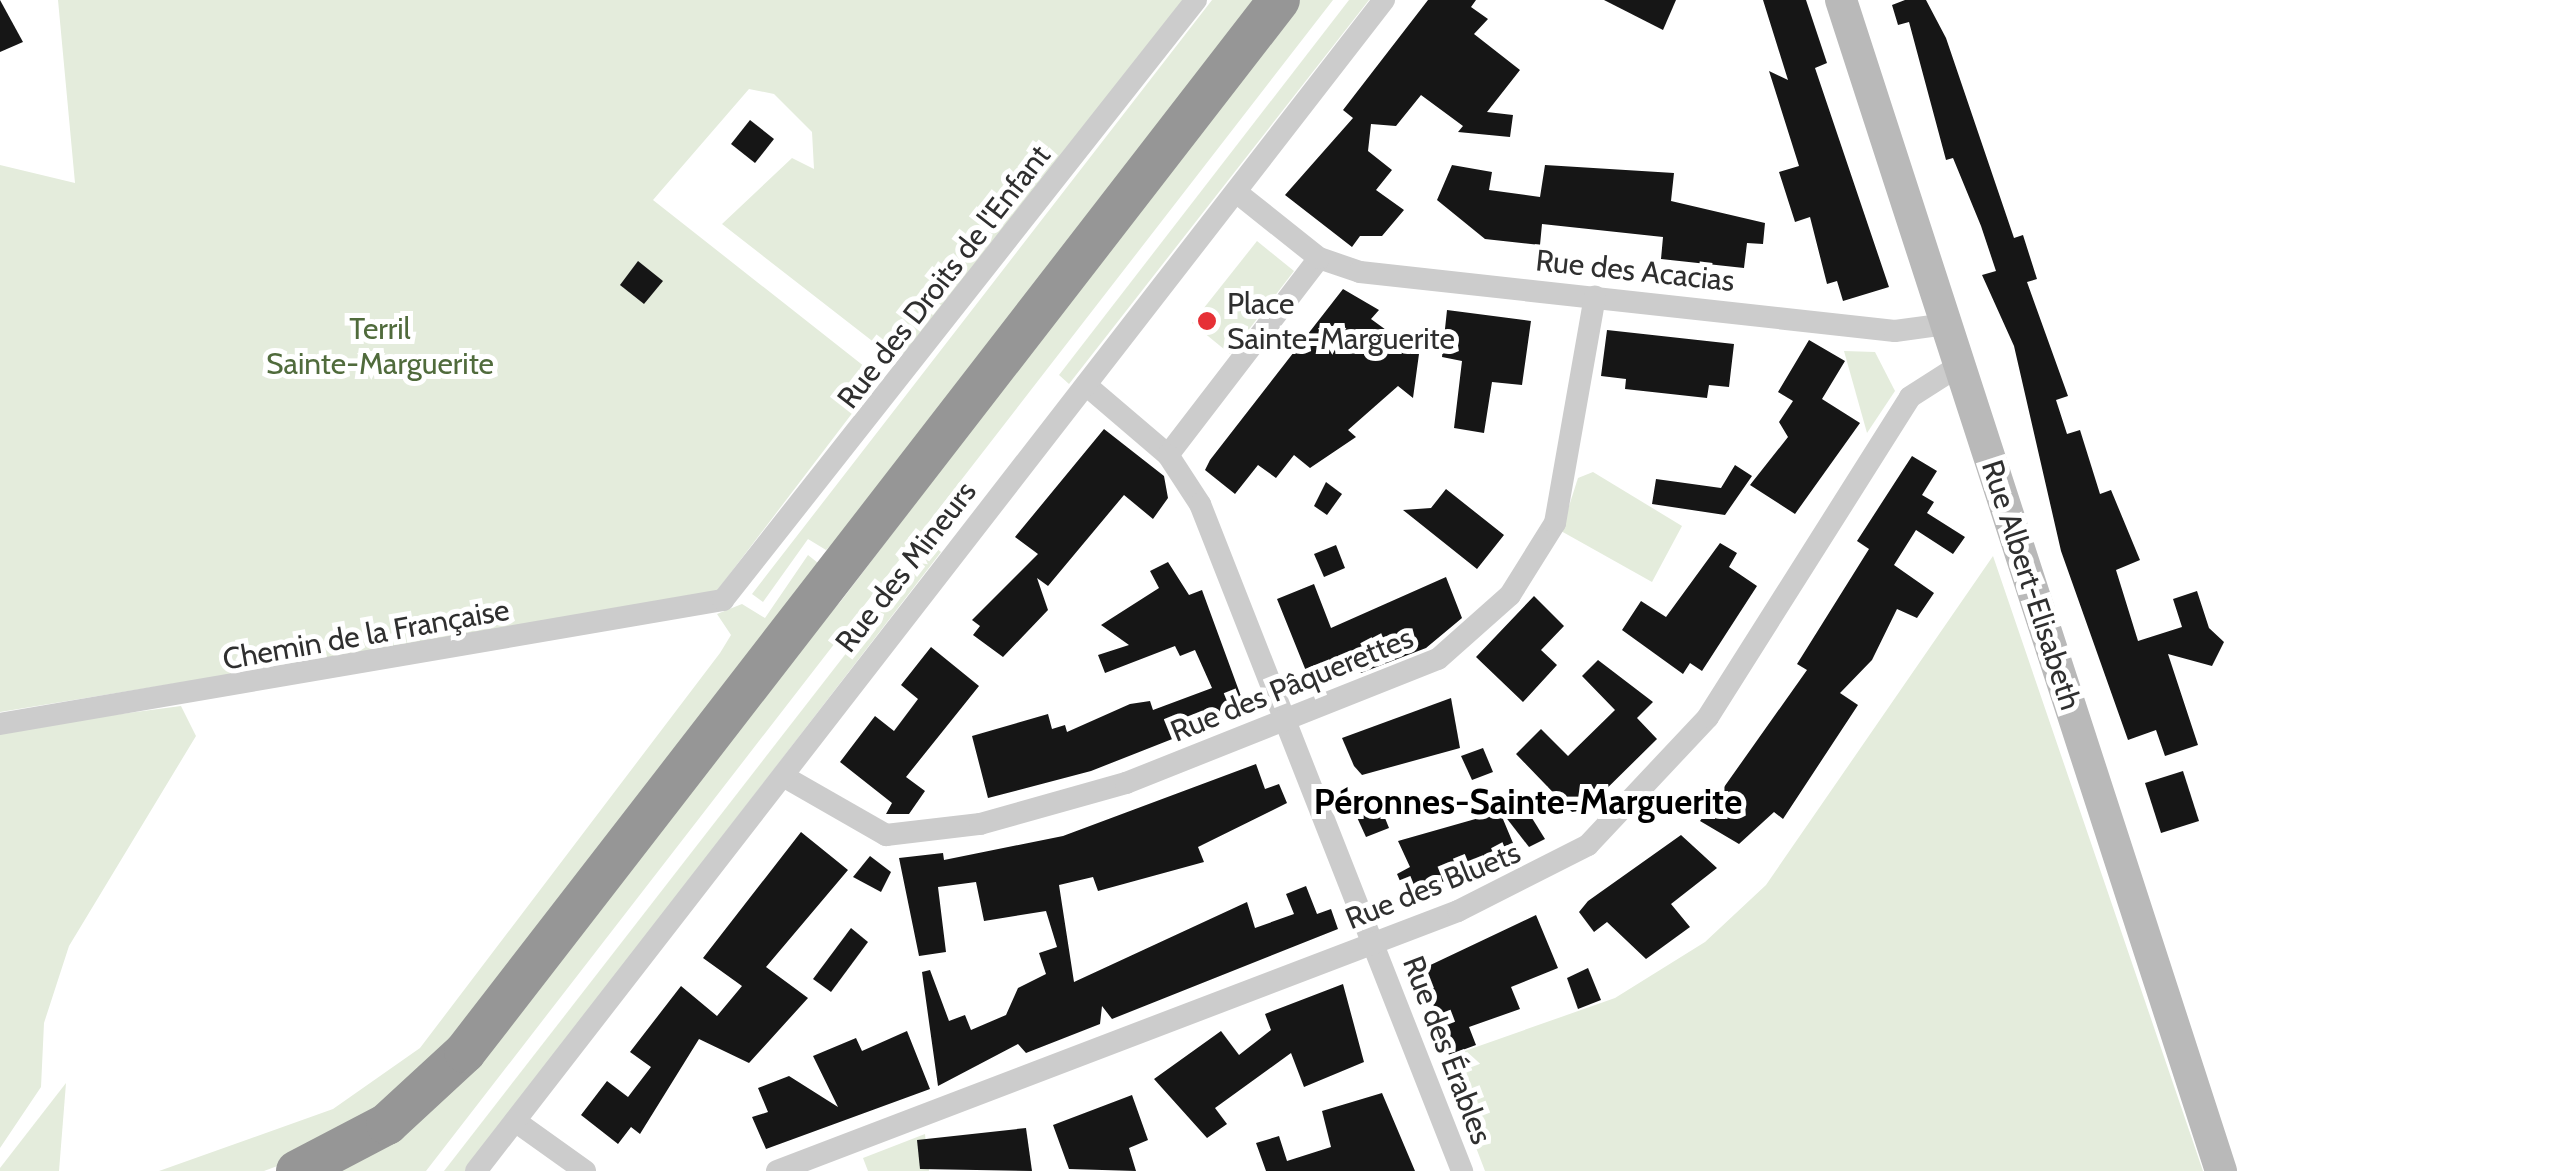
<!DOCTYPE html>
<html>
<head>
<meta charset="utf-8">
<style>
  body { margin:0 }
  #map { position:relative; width:2569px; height:1171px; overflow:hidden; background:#fff; font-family:Cabin,sans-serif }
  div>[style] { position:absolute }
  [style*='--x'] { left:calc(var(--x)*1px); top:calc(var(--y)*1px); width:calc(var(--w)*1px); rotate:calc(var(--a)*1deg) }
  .green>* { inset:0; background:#e4ecdc }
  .building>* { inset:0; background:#161616 }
  .street>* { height:22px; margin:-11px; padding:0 11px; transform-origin:11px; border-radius:11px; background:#ccc }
  .secondary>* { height:32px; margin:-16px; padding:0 16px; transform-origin:16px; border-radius:16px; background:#b9b9b9 }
  .highway>* { height:42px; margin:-21px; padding:0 21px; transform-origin:21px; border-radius:21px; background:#969696 }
  .dots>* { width:28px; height:28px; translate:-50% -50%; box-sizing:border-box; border:5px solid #fff; border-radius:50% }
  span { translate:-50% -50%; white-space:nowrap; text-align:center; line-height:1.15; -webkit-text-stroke:10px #fff; paint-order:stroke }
  .street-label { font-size:30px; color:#2f2f2f }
  .poi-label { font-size:30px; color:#2f2f2f }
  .left { translate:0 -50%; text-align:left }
  .park-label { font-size:30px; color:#506b3c }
  .quarter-label { font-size:35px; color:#000; font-weight:700 }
</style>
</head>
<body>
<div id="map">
  <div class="green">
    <i style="clip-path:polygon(58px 0,1185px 0,906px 354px,880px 347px,722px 224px,792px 158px,814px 169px,812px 132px,774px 94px,749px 89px,653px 200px,879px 378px,713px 596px,0 712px,0 165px,75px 183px)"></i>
    <i style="clip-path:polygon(1212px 0,1264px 0,865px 514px,826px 550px,808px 539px,763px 602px,752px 594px)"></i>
    <i style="clip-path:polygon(1298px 0,1333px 0,426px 1171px,333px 1171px,841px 601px)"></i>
    <i style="clip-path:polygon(1349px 0,1369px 0,1069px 384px,1059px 375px)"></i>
    <i style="clip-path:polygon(1257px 241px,1294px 271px,1230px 354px,1192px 323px)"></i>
    <i style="clip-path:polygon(1844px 351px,1875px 352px,1895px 391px,1867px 433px)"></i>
    <i style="clip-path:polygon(1593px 472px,1682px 526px,1652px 582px,1561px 531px,1578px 478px)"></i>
    <i style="clip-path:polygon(931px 544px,941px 552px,465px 1171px,444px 1171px)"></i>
    <i style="clip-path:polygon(808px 555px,818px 563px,454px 1049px,323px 1149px,264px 1171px,159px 1171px,333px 1109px,420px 1048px,720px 653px,731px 635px,717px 614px,742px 604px,765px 618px)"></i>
    <i style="clip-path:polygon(1993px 556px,2203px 1171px,1485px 1171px,1442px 1059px,1615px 998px,1705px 942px,1766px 885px)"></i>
    <i style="clip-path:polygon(181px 706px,196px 736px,69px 946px,44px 1023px,41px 1087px,0 1148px,0 730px)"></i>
    <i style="clip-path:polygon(66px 1083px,59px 1171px,0 1171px,0 1168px)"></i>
    <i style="clip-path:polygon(925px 1134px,929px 1171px,868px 1171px,863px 1158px)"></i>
  </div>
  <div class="building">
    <i style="clip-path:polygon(0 0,23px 42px,0 52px)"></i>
    <i style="clip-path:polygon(1428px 0,1476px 0,1471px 7px,1488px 19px,1474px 34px,1520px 70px,1487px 112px,1513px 115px,1510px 137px,1458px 132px,1463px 126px,1421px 95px,1396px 126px,1371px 124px,1368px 151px,1392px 170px,1376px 190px,1404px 210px,1382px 236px,1360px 236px,1352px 247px,1285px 195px,1353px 118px,1343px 110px)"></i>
    <i style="clip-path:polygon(1604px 0,1676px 0,1663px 30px)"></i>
    <i style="clip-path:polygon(1763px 0,1806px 0,1827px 63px,1815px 68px,1889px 287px,1843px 301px,1837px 281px,1827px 284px,1810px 217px,1795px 222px,1779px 172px,1799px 166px,1769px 71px,1788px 80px)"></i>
    <i style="clip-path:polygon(1905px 0,1926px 0,1946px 38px,2014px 238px,2023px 235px,2037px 279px,2027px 282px,2068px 396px,2056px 400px,2067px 434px,2080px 430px,2100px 494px,2111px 490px,2140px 560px,2116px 570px,2138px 641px,2182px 627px,2173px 599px,2197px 591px,2209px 628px,2224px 642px,2212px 666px,2168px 654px,2198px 745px,2165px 756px,2156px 730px,2128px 740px,2061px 551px,2014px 346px,1982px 275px,1996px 271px,1981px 226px,1953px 158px,1946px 160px,1909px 22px,1898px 25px,1892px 5px)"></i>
    <i style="clip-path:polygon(750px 120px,774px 139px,755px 163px,731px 144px)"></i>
    <i style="clip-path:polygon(1452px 165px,1492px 172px,1489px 190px,1540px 197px,1545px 165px,1674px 173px,1671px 201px,1765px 223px,1763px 244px,1747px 243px,1744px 268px,1661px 259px,1663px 237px,1542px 224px,1540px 245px,1485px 239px,1437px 200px)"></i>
    <i style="clip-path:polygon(638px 261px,663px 281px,644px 304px,620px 285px)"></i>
    <i style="clip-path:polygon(1343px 289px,1379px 310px,1371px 319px,1419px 354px,1413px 398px,1398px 386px,1348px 430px,1356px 437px,1310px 468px,1294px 455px,1276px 478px,1258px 465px,1235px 494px,1205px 470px,1210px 460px)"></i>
    <i style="clip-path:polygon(1447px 310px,1531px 321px,1522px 385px,1492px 382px,1484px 433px,1454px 428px,1462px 361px,1442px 357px)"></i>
    <i style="clip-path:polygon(1607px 330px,1734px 344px,1729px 387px,1709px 385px,1707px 398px,1625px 389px,1626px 379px,1601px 376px)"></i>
    <i style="clip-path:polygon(1809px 340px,1845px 361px,1822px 399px,1860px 423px,1795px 514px,1750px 485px,1788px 437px,1779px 422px,1793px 401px,1778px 392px)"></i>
    <i style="clip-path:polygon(1104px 429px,1164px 476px,1168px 498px,1153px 519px,1124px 495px,1048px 586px,1037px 578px,1048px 610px,1003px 657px,973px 635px,980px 626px,972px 620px,1038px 554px,1015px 537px)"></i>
    <i style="clip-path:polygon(1912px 456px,1937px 471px,1922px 495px,1934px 502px,1927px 513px,1965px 537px,1953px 554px,1916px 530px,1894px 565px,1934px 593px,1917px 618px,1897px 609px,1872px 660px,1840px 693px,1858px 705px,1783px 819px,1774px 812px,1739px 844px,1700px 821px,1807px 670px,1797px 664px,1869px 549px,1857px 541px)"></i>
    <i style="clip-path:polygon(1735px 465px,1752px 476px,1725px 515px,1652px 504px,1656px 479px,1721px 488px)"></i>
    <i style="clip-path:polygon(1326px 482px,1342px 494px,1327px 515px,1314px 506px)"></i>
    <i style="clip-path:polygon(1446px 489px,1504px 535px,1477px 569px,1403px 510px,1431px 508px)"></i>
    <i style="clip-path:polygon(1720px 543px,1737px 553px,1729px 567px,1757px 586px,1702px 671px,1690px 663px,1683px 674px,1622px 630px,1641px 601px,1666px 617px)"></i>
    <i style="clip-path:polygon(1336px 545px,1345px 568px,1324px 577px,1314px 554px)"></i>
    <i style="clip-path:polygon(1168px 562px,1189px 595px,1202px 590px,1246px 710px,1091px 771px,988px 798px,972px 736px,1048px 714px,1052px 729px,1065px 725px,1067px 732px,1130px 704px,1150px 701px,1153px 710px,1212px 688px,1195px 650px,1180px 656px,1175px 646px,1105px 673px,1098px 655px,1129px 645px,1101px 625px,1159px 588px,1150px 571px)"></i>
    <i style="clip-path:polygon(1446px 577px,1462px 618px,1426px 648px,1361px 673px,1355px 658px,1308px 676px,1277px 599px,1314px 584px,1331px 628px)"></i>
    <i style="clip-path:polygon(1534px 596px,1564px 626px,1541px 650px,1557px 665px,1523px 702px,1476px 657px)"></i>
    <i style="clip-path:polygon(931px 647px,979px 686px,906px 777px,925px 791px,909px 814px,886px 814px,892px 803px,840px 762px,875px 716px,894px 731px,918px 699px,901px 685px)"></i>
    <i style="clip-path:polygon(1598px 660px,1653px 702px,1637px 718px,1657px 739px,1585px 810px,1572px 812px,1516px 754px,1541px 729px,1568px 756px,1615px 710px,1582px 676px)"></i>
    <i style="clip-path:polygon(1451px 698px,1460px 748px,1362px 775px,1354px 766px,1342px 738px)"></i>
    <i style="clip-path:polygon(1483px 748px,1493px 772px,1472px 780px,1461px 756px)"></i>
    <i style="clip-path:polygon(1256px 764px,1265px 789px,1279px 784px,1287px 803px,1198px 847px,1204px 862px,1098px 891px,1093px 877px,1059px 885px,1074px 982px,1247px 902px,1255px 928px,1294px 914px,1286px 894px,1306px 886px,1317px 914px,1331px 909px,1338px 929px,1112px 1019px,1102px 1006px,1100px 1024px,1026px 1053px,1018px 1044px,938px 1086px,922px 972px,930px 970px,949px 1021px,965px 1015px,971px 1030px,1006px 1015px,1018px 988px,1046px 974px,1039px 953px,1057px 947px,1046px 911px,984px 921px,976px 882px,938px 887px,946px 952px,919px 956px,899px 858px,943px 853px,944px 860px,1063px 836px)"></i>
    <i style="clip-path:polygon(2183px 771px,2199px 821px,2161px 833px,2145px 783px)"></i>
    <i style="clip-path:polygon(1522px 802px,1545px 839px,1529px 847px,1501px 811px)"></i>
    <i style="clip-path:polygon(1379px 803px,1389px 828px,1366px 837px,1355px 813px)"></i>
    <i style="clip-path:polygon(1500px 812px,1518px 855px,1406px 895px,1397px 874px,1410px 867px,1398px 841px)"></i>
    <i style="clip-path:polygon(801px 832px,848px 870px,766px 967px,808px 998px,749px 1063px,699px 1039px,640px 1134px,631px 1127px,618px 1144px,581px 1115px,607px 1081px,628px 1097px,651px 1067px,630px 1052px,681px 986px,717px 1016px,742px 986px,703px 958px)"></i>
    <i style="clip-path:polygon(1681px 835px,1717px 868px,1671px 904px,1690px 927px,1646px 959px,1607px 922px,1594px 932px,1579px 912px,1588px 901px)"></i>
    <i style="clip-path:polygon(870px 856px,891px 872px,881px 892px,853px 877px)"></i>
    <i style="clip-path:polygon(1536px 915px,1558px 968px,1511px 987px,1520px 1009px,1469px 1027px,1476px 1045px,1449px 1055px,1422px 969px)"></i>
    <i style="clip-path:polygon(851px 928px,868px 942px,831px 992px,813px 979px)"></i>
    <i style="clip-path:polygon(1588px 968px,1601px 1000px,1578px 1009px,1567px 978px)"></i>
    <i style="clip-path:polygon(1343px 984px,1364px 1062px,1304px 1087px,1291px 1053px,1215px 1108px,1227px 1124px,1207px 1138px,1154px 1079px,1221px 1031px,1239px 1055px,1271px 1030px,1265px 1014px)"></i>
    <i style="clip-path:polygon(907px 1031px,930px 1089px,766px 1149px,752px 1117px,768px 1112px,758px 1088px,789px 1076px,838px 1107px,813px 1056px,856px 1038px,862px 1051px)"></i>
    <i style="clip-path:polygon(1382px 1093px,1415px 1171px,1266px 1171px,1256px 1143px,1279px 1136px,1287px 1161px,1331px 1147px,1322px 1111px)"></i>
    <i style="clip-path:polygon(1132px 1095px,1148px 1140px,1129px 1148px,1136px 1171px,1069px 1169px,1053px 1125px)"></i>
    <i style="clip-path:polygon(1026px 1128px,1032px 1171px,920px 1169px,917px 1140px)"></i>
  </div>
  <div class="street">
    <i style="--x:1319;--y:258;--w:43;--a:18.9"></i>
    <i style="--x:1360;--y:272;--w:538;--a:6.29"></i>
    <i style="--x:1895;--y:331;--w:51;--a:-7.8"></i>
    <i style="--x:1086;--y:385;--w:108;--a:40.5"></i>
    <i style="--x:1168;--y:455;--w:248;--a:-52.5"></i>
    <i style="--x:1319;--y:258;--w:106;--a:-141.5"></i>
    <i style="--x:1168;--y:455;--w:59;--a:56.9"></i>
    <i style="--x:1200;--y:504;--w:717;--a:68.55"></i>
    <i style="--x:0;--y:724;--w:734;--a:-9.73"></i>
    <i style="--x:723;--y:600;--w:764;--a:-51.75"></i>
    <i style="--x:783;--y:776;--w:119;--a:29.8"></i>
    <i style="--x:886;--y:835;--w:95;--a:-6.7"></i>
    <i style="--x:980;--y:824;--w:152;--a:-15.7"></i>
    <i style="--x:1126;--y:783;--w:336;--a:-21.7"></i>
    <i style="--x:1438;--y:659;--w:96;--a:-41.6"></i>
    <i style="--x:1510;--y:595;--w:85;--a:-58"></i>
    <i style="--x:1555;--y:523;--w:230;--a:-80"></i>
    <i style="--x:515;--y:1121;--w:86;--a:35.5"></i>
    <i style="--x:476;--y:1171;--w:1482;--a:-52.21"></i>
    <i style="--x:777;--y:1171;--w:729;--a:-20.9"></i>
    <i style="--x:1458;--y:911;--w:146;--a:-26.9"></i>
    <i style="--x:1588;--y:845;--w:175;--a:-46.8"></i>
    <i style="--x:1708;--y:717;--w:378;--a:-57.7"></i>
    <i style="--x:1910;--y:397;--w:59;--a:-32.6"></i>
  </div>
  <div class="secondary">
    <i style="--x:1841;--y:0;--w:1231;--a:72.02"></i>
  </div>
  <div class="highway">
    <i style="--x:297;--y:1171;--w:102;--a:-27.6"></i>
    <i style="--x:387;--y:1124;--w:106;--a:-42.7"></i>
    <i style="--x:465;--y:1052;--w:1330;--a:-52.27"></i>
  </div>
  <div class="dots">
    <i style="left:1207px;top:321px;background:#e63036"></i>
  </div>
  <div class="street-label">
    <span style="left:1635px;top:271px;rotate:6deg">Rue des Acacias</span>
    <span style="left:944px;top:277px;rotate:-52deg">Rue des Droits de l'Enfant</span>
    <span style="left:906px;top:567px;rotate:-52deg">Rue des Mineurs</span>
    <span style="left:2031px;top:585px;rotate:72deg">Rue Albert-Elisabeth</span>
    <span style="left:366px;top:635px;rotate:-10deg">Chemin de la Française</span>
    <span style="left:1292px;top:685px;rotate:-22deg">Rue des Pâquerettes</span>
    <span style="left:1433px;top:886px;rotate:-22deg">Rue des Bluets</span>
    <span style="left:1447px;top:1050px;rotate:69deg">Rue des Érables</span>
  </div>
  <div class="poi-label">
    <span class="left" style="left:1227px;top:321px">Place<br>Sainte-Marguerite</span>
  </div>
  <div class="park-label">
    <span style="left:380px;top:346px">Terril<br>Sainte-Marguerite</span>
  </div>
  <div class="quarter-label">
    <span style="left:1528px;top:802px">Péronnes-Sainte-Marguerite</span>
  </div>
</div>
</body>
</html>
